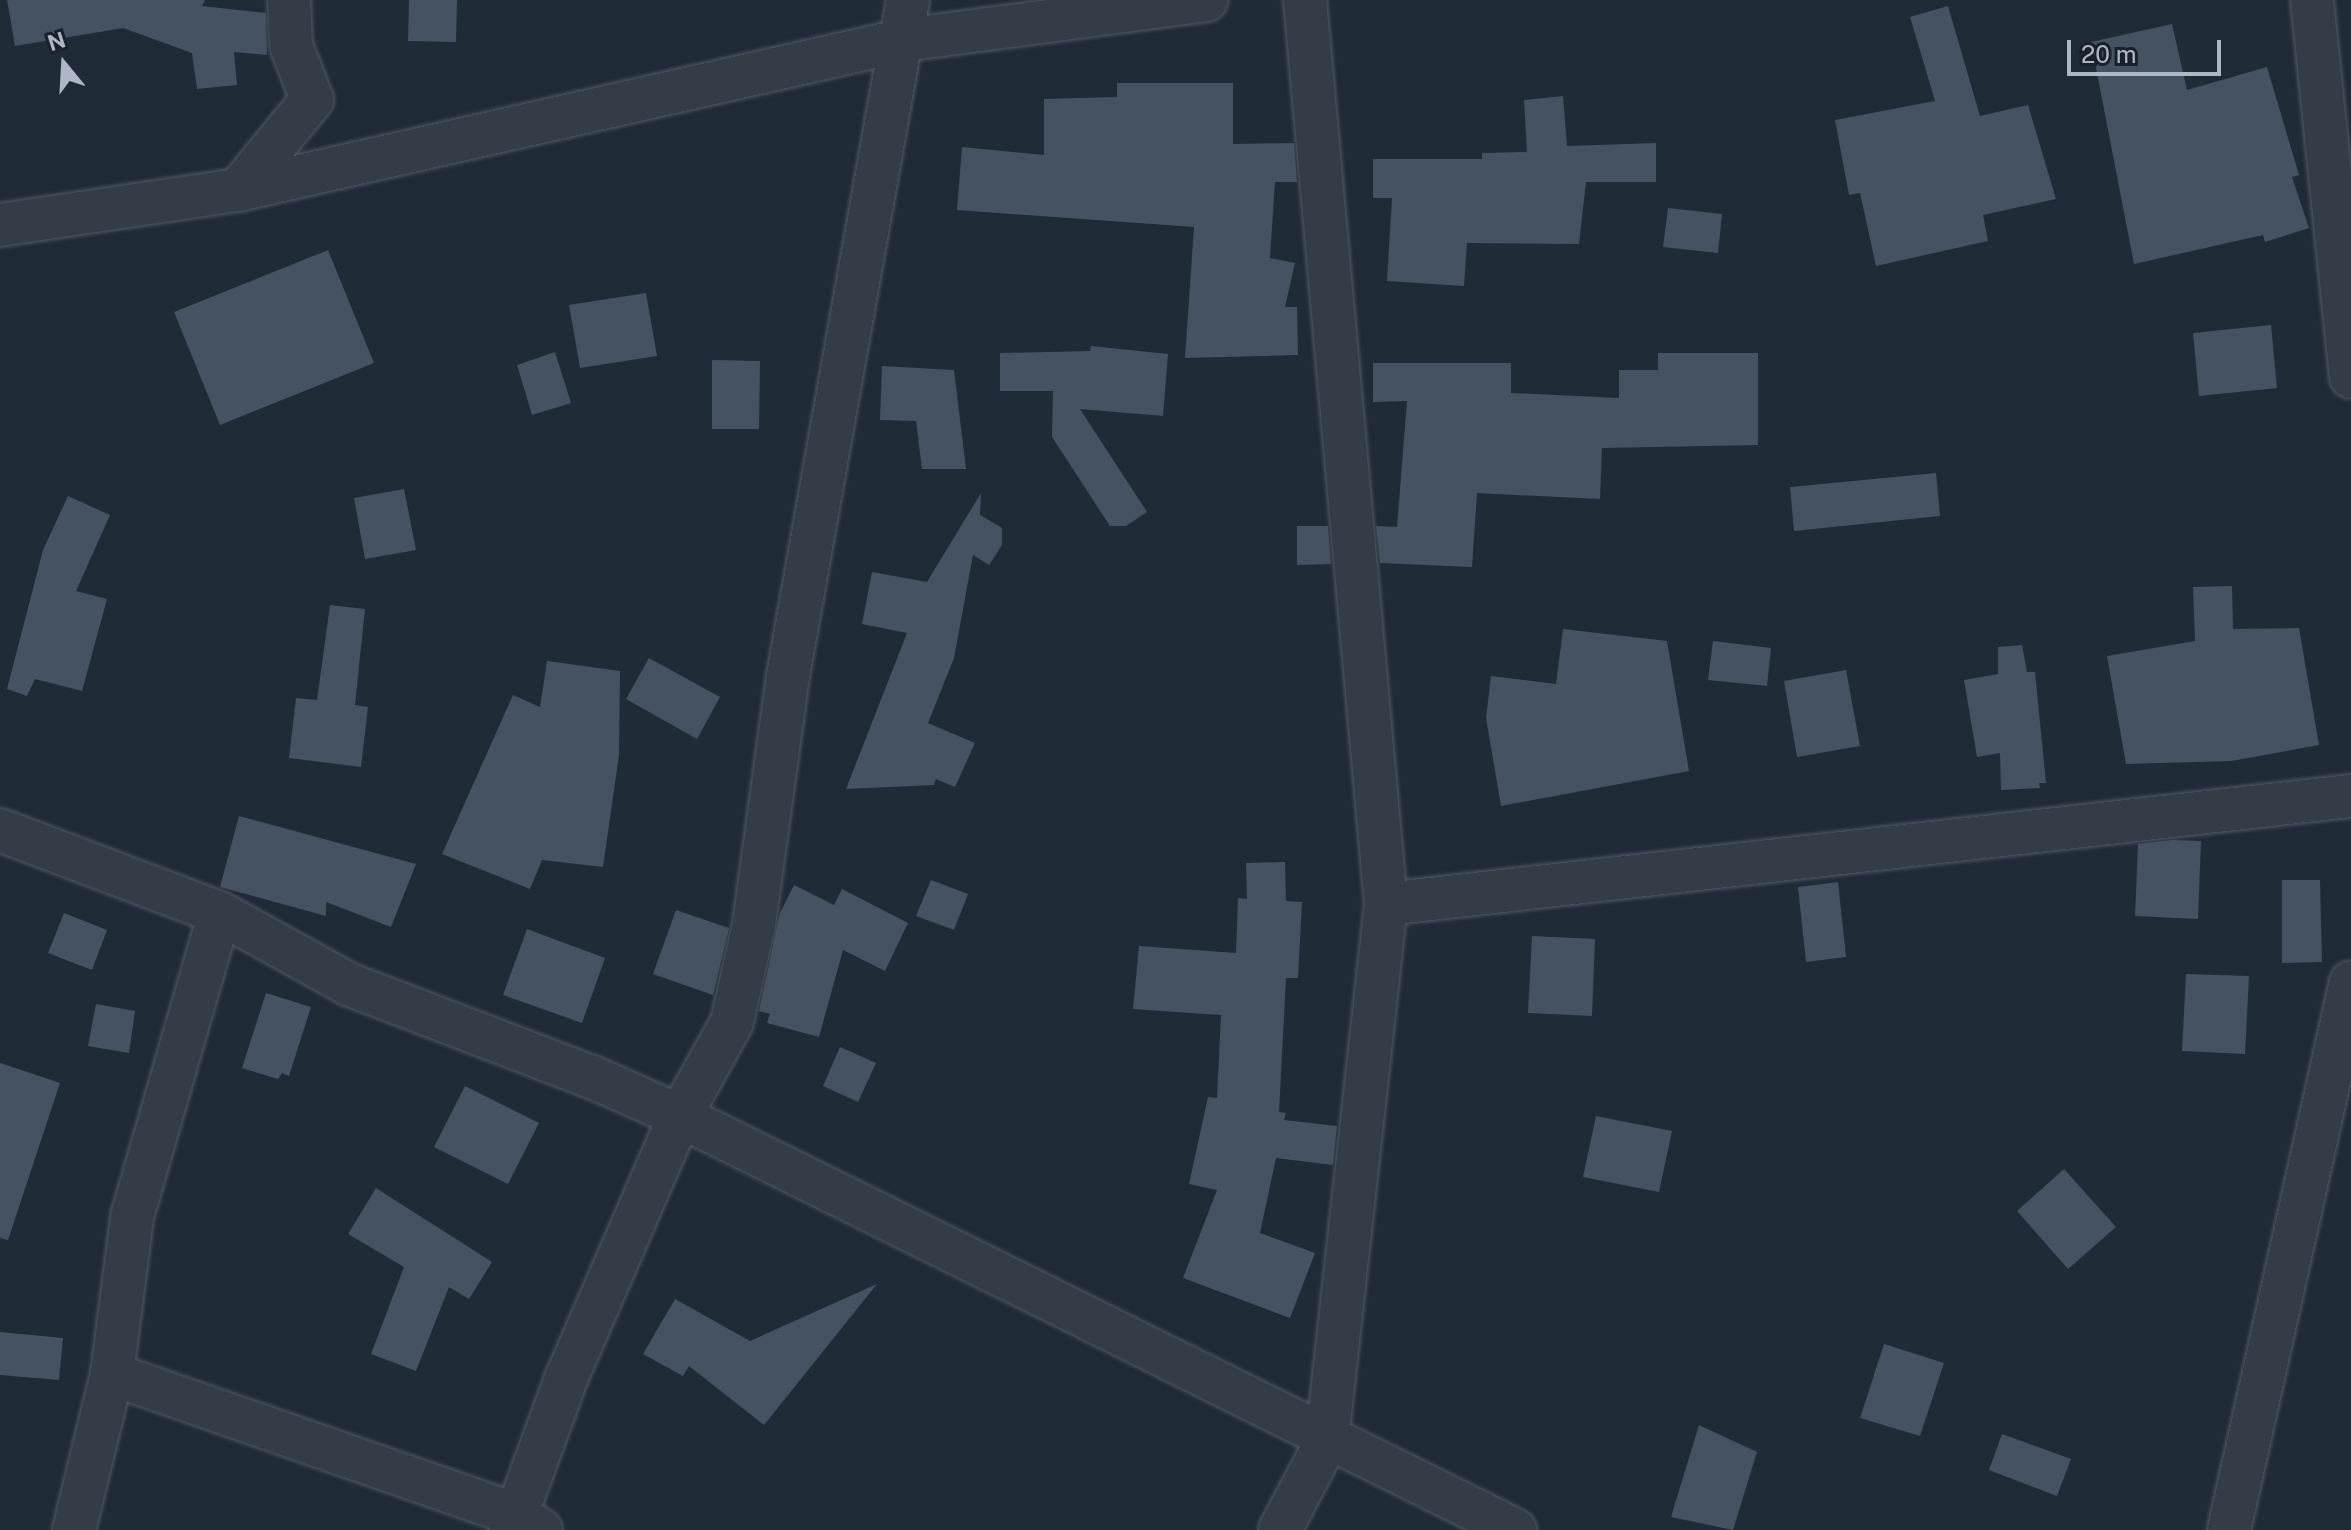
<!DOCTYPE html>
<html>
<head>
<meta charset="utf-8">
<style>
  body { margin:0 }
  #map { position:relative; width:2351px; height:1530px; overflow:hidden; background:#1f2b37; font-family:"Public Sans",sans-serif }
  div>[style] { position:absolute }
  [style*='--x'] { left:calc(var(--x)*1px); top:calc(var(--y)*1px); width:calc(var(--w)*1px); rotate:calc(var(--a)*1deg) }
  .building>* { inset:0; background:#455261 }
  .roads { filter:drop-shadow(0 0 2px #505a66) drop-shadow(0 0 2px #505a66) }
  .minor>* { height:42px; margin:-21px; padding:0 21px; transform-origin:21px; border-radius:21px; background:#333d48 }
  span { translate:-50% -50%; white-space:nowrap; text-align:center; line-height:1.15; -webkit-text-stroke:8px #19222c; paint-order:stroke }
  .north { position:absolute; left:24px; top:24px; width:80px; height:80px; -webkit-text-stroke:6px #19222c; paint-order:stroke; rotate:342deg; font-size:22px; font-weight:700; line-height:32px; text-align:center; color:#adb7c5 }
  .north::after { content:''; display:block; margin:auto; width:28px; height:36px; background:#adb7c5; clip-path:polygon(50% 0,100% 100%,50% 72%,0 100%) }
  .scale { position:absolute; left:2067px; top:40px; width:154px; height:36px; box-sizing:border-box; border:4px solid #adb7c5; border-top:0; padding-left:10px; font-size:24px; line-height:28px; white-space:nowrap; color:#adb7c5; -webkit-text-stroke:6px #19222c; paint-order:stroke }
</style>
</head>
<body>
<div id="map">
  <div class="building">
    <i style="clip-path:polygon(7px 0,205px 0,202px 6px,266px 13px,267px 55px,234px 52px,237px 85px,197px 89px,192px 53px,123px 28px,15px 46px)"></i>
    <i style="clip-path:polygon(409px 0,457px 0,456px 42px,408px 41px)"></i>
    <i style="clip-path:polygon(1948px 6px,1980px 116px,2028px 105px,2056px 199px,1983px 215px,1988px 241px,1876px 266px,1860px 193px,1849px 195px,1835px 120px,1935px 101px,1910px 17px)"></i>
    <i style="clip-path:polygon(2172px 24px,2187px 90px,2267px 67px,2299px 175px,2292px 177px,2309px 228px,2265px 242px,2263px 235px,2134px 264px,2091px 42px)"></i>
    <i style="clip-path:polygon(1117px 83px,1233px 83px,1233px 144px,1294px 143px,1297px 182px,1275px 182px,1270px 258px,1295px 263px,1285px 307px,1297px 307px,1298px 355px,1185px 358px,1194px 227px,957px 210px,962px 147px,1044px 155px,1044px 99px,1117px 97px)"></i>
    <i style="clip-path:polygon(1563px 96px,1567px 146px,1656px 143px,1656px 182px,1586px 182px,1579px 244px,1467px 243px,1464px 286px,1387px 281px,1392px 198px,1373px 198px,1373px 159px,1482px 159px,1482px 153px,1527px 152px,1524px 100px)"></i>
    <i style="clip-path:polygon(1668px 208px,1722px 214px,1718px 253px,1663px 247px)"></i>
    <i style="clip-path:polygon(328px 250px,374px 363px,220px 425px,174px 312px)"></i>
    <i style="clip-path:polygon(646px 293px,657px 356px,580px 368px,569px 305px)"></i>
    <i style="clip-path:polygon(2271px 325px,2277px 388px,2199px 396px,2193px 333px)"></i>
    <i style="clip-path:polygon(1091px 346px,1168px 354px,1163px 416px,1080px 409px,1147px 512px,1126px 526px,1110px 526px,1052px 437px,1053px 391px,1000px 391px,1000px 353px,1090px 351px)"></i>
    <i style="clip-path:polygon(555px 352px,571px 403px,532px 415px,517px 365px)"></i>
    <i style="clip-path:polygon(1658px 353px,1758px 353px,1758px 445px,1602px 448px,1600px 499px,1477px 493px,1472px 567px,1380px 563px,1376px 526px,1397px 527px,1407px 401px,1373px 402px,1373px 363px,1511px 363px,1511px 393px,1619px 398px,1619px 370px,1658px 370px)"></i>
    <i style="clip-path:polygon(712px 360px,760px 361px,759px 429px,712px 429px)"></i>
    <i style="clip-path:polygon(882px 366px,954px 370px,966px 469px,922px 469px,916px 421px,880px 420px)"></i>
    <i style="clip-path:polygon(1936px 473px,1940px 516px,1794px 531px,1790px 487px)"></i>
    <i style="clip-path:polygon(404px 489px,416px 550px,365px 559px,354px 498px)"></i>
    <i style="clip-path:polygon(981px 493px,980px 515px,1002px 528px,1002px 545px,989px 565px,973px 555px,954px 658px,928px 723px,975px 743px,955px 787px,936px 779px,934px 785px,846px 789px,907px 633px,862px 624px,872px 572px,927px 582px)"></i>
    <i style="clip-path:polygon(68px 496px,110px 515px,76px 591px,107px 599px,82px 691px,35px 679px,27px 696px,7px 689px,43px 550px)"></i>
    <i style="clip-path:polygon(1297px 526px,1328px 526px,1331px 564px,1297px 565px)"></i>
    <i style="clip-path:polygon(2232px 586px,2233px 629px,2299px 628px,2319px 745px,2231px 761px,2126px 764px,2107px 656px,2195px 641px,2193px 587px)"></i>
    <i style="clip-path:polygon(330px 605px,365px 609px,355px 705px,368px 707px,361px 767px,289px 758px,296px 698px,317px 700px)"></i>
    <i style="clip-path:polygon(1563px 629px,1667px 641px,1689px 771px,1501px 806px,1486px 718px,1491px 676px,1556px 684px)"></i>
    <i style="clip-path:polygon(1713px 641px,1771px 648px,1767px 686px,1708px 680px)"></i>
    <i style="clip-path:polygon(2022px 645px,2027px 672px,2035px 672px,2046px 783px,2039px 783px,2040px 788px,2001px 790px,2000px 753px,1977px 757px,1964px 680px,1998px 674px,1998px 647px)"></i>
    <i style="clip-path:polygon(649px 658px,720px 697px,697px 739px,626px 699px)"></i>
    <i style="clip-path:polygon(547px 661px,620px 671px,619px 755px,603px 867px,542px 860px,530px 889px,442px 854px,513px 695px,540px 707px)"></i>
    <i style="clip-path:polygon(1846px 670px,1860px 746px,1797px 757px,1784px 681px)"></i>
    <i style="clip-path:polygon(239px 816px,416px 864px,391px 927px,326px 902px,326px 916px,220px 887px)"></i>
    <i style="clip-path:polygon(2172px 840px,2201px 841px,2198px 919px,2135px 916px,2138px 844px)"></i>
    <i style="clip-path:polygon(1285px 862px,1286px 901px,1302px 902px,1298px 978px,1286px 978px,1279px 1112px,1286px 1113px,1284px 1120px,1337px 1126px,1333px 1165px,1276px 1158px,1260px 1233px,1315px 1253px,1290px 1318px,1183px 1278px,1217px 1190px,1189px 1184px,1208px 1097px,1217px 1098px,1221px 1015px,1133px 1009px,1139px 946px,1236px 953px,1238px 898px,1247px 899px,1246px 863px)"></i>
    <i style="clip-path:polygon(931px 880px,968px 894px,954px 930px,916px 916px)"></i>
    <i style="clip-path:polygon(2282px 880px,2320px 880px,2322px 962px,2282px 963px)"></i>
    <i style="clip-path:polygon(1838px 882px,1846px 957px,1806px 962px,1798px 887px)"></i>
    <i style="clip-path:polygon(794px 885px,834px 905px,842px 889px,908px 923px,885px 971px,843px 950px,819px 1037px,767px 1023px,770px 1014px,759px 1011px,780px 913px)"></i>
    <i style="clip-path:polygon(676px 910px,729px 928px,713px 995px,653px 974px)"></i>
    <i style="clip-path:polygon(64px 913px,107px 930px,92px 970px,48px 953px)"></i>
    <i style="clip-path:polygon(527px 929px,605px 958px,582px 1023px,503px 995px)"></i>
    <i style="clip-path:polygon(1532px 936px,1595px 939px,1592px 1016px,1528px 1013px)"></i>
    <i style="clip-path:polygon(2186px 974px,2249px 976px,2245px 1054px,2182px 1051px)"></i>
    <i style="clip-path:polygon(266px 993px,311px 1007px,289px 1076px,282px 1073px,278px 1079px,242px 1068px)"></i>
    <i style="clip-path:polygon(96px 1004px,135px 1011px,129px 1053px,88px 1046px)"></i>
    <i style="clip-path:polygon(840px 1047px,876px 1063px,858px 1102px,823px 1086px)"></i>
    <i style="clip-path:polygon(0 1063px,60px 1083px,8px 1240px,0 1238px)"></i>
    <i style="clip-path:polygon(465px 1086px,539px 1123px,508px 1184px,434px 1147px)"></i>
    <i style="clip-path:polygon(1596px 1116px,1672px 1131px,1659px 1192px,1583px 1177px)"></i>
    <i style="clip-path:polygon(2064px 1169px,2116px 1227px,2068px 1269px,2017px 1211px)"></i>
    <i style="clip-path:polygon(376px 1188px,492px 1262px,469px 1299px,449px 1287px,416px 1371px,371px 1354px,404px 1267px,348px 1234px)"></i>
    <i style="clip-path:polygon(877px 1284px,764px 1425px,689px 1366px,683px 1376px,643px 1354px,675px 1299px,750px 1341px)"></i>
    <i style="clip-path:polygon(0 1332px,63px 1338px,59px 1380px,0 1375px)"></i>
    <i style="clip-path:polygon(1884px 1344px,1944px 1363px,1920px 1436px,1860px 1418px)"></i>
    <i style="clip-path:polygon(1699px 1425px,1757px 1452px,1733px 1530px,1671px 1517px)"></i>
    <i style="clip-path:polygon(2002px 1434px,2071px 1459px,2057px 1496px,1989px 1470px)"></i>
  </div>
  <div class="roads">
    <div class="minor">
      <i style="--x:2312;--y:0;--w:379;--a:84.1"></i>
      <i style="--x:238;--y:190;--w:117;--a:-50.6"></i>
      <i style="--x:312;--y:100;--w:59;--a:-110.9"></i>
      <i style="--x:291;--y:45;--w:45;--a:-92.5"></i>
      <i style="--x:0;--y:225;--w:241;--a:-8.4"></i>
      <i style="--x:238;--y:190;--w:683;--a:-12.69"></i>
      <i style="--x:904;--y:40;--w:305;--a:-7.5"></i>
      <i style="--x:0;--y:830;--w:235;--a:20.7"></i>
      <i style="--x:220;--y:913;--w:146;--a:29"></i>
      <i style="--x:348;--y:984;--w:261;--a:20.9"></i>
      <i style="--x:592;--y:1077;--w:96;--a:23.9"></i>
      <i style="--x:680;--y:1116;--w:932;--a:26.37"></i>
      <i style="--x:1386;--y:904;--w:971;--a:-6.39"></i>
      <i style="--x:112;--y:1374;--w:429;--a:19.2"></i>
      <i style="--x:517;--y:1515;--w:28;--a:32"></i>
      <i style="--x:74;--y:1530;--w:161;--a:-76.3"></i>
      <i style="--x:112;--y:1374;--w:158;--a:-82.7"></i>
      <i style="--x:132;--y:1217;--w:316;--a:-73.9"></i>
      <i style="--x:511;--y:1530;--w:161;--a:-70"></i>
      <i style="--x:566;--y:1379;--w:287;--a:-66.6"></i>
      <i style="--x:680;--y:1116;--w:107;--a:-61"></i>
      <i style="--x:732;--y:1022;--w:100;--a:-77.3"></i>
      <i style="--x:754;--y:924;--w:250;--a:-82.2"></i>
      <i style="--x:788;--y:676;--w:687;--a:-79.93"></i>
      <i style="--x:1280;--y:1530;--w:102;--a:-62.4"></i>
      <i style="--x:1327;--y:1440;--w:539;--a:-83.72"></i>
      <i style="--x:1386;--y:904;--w:908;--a:-95.12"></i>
      <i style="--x:2229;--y:1530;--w:561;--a:-77.45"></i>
    </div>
  </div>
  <div class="north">N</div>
  <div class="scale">20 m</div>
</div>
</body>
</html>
